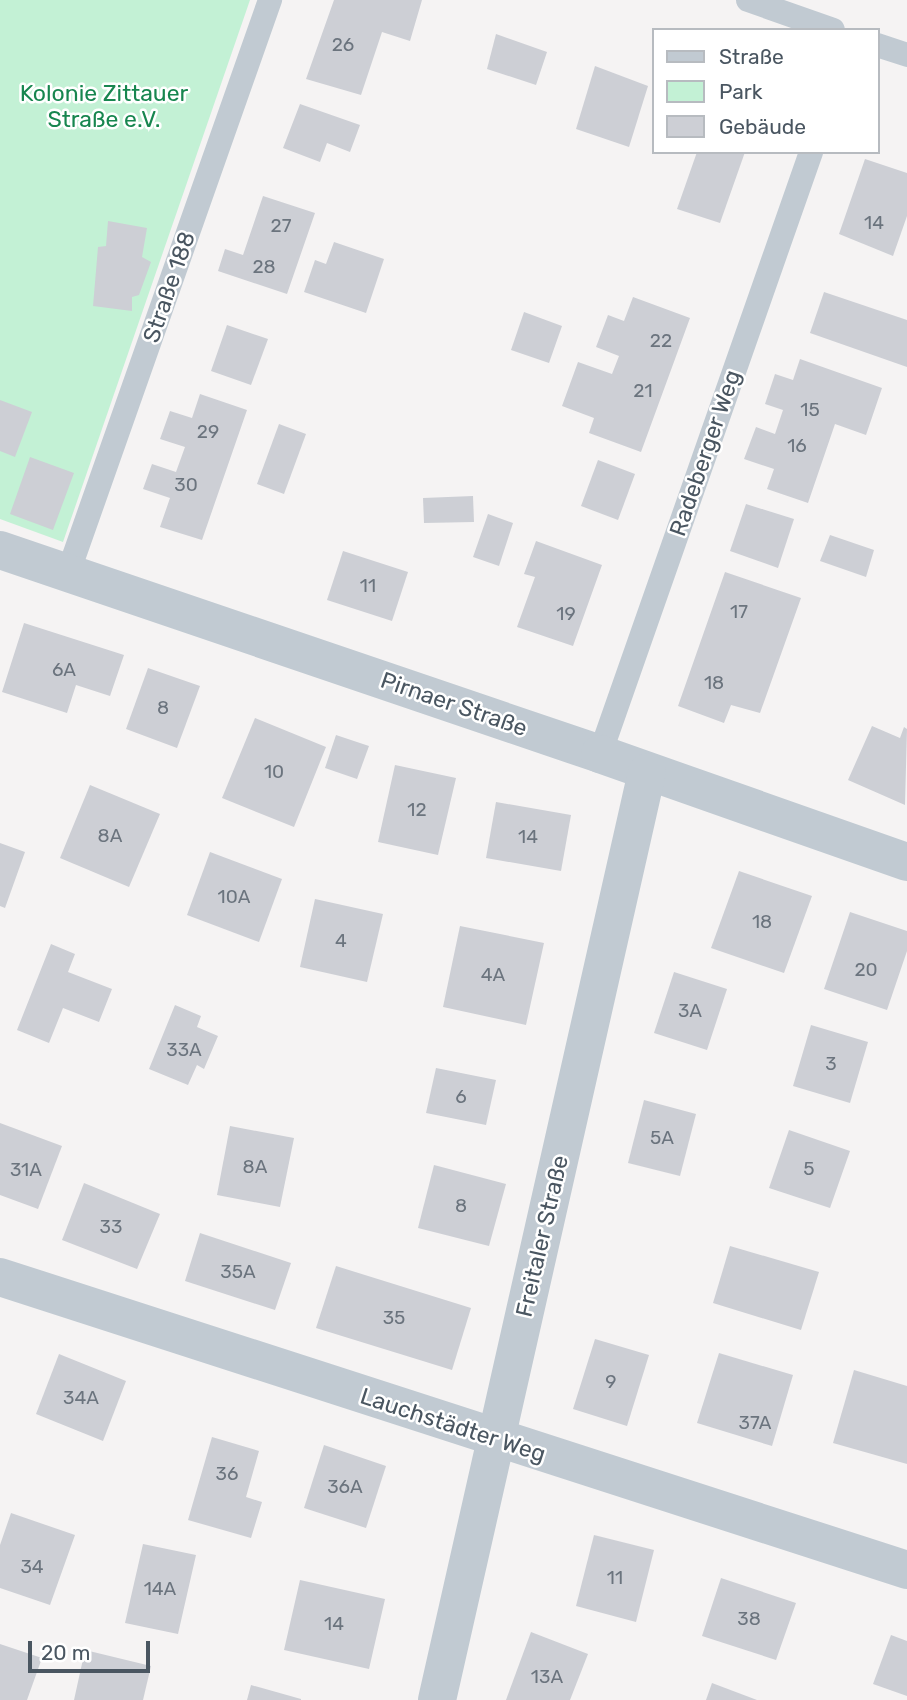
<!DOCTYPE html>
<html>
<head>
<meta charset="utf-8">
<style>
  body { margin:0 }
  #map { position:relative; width:907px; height:1700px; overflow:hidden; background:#f5f3f3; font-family:Rubik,sans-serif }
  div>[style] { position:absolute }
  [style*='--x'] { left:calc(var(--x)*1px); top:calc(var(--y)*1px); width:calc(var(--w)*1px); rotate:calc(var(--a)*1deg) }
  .green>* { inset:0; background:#c3f1d5 }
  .building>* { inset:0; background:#cdcfd5 }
  .service>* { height:24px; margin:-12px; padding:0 12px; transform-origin:12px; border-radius:12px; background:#c1cad2 }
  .minor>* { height:38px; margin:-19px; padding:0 19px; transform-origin:19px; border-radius:19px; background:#c1cad2 }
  span { translate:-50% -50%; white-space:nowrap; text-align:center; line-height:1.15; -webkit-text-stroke:5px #fff; paint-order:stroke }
  .number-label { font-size:19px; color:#6b747e }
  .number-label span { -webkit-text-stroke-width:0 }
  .park-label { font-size:23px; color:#17864f }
  .street-label { font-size:23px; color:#4a5661 }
  .legend { position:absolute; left:652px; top:28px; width:228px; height:126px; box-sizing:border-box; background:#fff; border:2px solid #b7bbc0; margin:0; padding:9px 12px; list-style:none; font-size:21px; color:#4a5661 }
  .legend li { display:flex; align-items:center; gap:14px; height:35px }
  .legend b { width:35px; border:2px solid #b7bbc0 }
  .scale { position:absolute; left:28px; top:1641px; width:122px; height:32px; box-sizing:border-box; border:4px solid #4a5661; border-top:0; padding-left:9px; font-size:21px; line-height:24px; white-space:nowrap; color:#4a5661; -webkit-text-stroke:5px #fff; paint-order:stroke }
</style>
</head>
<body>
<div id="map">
  <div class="green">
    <i style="clip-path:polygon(0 0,250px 0,63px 542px,0 519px)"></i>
  </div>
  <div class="building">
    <i style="clip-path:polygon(334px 0,422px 0,410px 41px,382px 32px,361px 95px,306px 79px)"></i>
    <i style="clip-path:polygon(496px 34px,547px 52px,536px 85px,487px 69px)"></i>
    <i style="clip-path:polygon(595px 66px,648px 86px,629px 147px,576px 129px)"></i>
    <i style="clip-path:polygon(300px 104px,360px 125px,350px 152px,327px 143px,320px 162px,283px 148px)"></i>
    <i style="clip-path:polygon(697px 152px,745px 152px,720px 223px,677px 209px)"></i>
    <i style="clip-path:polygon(865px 159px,907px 173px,907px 216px,893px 256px,839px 234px)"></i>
    <i style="clip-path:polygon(263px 196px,315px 213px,287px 294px,218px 271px,225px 249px,243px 255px)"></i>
    <i style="clip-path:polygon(108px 221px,147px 228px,142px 257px,151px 262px,139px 295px,132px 297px,132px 311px,93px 306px,98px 247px,106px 246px)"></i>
    <i style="clip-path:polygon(334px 242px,384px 259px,366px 313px,304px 292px,315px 260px,326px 264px)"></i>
    <i style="clip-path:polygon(824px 292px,907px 320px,907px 367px,810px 333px)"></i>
    <i style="clip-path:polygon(633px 297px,690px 318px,641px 452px,589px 433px,594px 418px,562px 406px,578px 362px,612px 374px,619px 356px,596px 347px,608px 315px,624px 321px)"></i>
    <i style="clip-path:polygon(524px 312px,562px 326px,549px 363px,511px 350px)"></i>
    <i style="clip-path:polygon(227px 325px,268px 339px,251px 385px,211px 371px)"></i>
    <i style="clip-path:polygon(800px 359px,882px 388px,866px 435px,835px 424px,808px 503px,767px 489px,774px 469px,744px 459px,756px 427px,775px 434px,783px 410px,765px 404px,775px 374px,793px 380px)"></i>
    <i style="clip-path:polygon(200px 394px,247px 410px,202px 540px,160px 527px,170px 498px,143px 489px,152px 464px,176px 472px,185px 447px,160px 439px,170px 411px,192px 418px)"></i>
    <i style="clip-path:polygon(0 400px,32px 412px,15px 457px,0 451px)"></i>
    <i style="clip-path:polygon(279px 424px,306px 434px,284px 494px,257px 484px)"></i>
    <i style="clip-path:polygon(30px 457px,74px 473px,53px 530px,10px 514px)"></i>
    <i style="clip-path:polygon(598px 460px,635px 474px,618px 520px,581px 506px)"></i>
    <i style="clip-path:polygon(473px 496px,474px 522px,424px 523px,423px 498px)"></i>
    <i style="clip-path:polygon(746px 504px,794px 519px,778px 568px,730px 551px)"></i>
    <i style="clip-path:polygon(488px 514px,513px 523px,499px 566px,473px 557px)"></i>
    <i style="clip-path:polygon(830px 535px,874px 550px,866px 577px,820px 561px)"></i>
    <i style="clip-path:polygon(536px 541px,602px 565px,573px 646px,517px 627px,535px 577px,524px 574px)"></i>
    <i style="clip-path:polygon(343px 551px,408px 572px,392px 621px,327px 600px)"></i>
    <i style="clip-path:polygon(725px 572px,801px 598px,760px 713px,731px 705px,724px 723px,678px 706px)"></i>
    <i style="clip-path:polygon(24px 623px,124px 655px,110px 696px,76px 685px,67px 713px,2px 692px)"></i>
    <i style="clip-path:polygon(148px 668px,200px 686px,177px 748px,126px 729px)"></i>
    <i style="clip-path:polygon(255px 718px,326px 747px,294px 827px,222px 798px)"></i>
    <i style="clip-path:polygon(872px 726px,900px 738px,904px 727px,907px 729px,905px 805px,848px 780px)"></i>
    <i style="clip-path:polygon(336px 735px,369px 746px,357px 779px,325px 768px)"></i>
    <i style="clip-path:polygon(395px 765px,456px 778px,438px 855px,378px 842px)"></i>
    <i style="clip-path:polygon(90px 785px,160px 814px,129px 887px,60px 858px)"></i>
    <i style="clip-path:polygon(496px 802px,571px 815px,561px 871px,486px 858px)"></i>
    <i style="clip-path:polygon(0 843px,25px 852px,5px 908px,0 906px)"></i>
    <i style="clip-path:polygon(210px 852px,282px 879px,259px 942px,187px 915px)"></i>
    <i style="clip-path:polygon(739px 871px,812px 896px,784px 973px,711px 948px)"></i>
    <i style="clip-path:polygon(315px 899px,383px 914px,367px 982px,300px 967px)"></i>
    <i style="clip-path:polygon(850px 912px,907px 931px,907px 951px,887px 1010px,824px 989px)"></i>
    <i style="clip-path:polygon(460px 926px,544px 943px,526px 1025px,443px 1007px)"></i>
    <i style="clip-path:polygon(51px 944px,75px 954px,68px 972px,112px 989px,99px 1022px,63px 1008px,49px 1043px,17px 1030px)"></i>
    <i style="clip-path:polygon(674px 972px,727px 989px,707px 1050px,654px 1033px)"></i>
    <i style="clip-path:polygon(175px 1005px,201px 1016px,197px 1027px,218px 1036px,204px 1069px,197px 1065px,188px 1085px,149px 1069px)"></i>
    <i style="clip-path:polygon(811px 1025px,868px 1042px,850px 1103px,793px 1086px)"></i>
    <i style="clip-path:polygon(436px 1068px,496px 1080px,486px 1125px,426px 1113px)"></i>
    <i style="clip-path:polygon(644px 1100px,696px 1114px,680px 1176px,628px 1163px)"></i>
    <i style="clip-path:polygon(0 1123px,62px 1146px,38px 1209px,0 1195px)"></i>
    <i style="clip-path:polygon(230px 1126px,294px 1138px,280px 1207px,217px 1195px)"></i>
    <i style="clip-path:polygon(789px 1130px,850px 1151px,830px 1208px,769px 1188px)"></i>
    <i style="clip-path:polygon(434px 1165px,506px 1184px,489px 1246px,418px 1228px)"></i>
    <i style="clip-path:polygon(84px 1183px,160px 1214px,137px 1269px,62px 1240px)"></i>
    <i style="clip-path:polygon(200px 1233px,291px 1263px,275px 1310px,185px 1281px)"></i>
    <i style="clip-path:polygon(730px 1246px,819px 1272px,801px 1330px,713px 1303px)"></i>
    <i style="clip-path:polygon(336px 1266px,471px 1308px,452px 1370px,316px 1328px)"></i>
    <i style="clip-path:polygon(595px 1339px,649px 1355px,627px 1426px,573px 1409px)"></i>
    <i style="clip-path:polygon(719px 1353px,793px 1375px,772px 1446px,697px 1423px)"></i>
    <i style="clip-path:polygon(59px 1354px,126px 1381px,103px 1441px,36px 1414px)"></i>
    <i style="clip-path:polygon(854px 1370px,907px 1386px,907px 1464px,833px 1443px)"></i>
    <i style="clip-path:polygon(212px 1437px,259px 1451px,246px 1497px,262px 1502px,251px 1538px,188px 1520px)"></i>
    <i style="clip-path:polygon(324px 1445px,386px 1466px,366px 1528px,304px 1508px)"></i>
    <i style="clip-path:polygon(11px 1513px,75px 1535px,50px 1605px,0 1588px,0 1545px)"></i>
    <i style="clip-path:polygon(594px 1535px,654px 1550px,636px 1622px,576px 1606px)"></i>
    <i style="clip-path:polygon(143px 1544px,196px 1555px,178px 1634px,125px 1623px)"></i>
    <i style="clip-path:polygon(721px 1578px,796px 1603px,776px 1660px,702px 1636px)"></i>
    <i style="clip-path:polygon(300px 1580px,385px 1599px,369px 1669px,284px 1650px)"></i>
    <i style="clip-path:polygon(531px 1632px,588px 1654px,570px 1700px,506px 1700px)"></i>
    <i style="clip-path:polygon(891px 1635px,907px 1641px,907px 1696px,873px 1684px)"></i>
    <i style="clip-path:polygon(0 1644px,42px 1658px,27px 1700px,0 1700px)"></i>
    <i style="clip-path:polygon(85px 1650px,151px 1666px,143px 1700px,74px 1700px)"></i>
    <i style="clip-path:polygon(712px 1683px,757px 1700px,706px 1700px)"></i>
    <i style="clip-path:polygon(251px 1685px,301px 1699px,301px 1700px,247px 1700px)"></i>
  </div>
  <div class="service">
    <i style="--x:748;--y:0;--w:90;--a:19.4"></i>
    <i style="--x:877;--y:45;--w:32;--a:18"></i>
    <i style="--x:68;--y:573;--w:608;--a:-70.58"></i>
    <i style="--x:600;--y:754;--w:638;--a:-70.68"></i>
  </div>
  <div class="minor">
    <i style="--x:0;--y:550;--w:634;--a:18.78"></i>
    <i style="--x:600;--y:754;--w:325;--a:19.4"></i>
    <i style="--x:0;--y:1277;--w:953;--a:17.9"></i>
    <i style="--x:437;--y:1700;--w:951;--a:-77.25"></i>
  </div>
  <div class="number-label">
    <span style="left:343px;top:45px">26</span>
    <span style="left:874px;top:223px">14</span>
    <span style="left:281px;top:226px">27</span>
    <span style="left:264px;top:267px">28</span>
    <span style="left:661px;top:341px">22</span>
    <span style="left:643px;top:391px">21</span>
    <span style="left:810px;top:410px">15</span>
    <span style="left:208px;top:432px">29</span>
    <span style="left:797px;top:446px">16</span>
    <span style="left:186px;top:485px">30</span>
    <span style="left:368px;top:586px">11</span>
    <span style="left:739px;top:612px">17</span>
    <span style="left:566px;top:614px">19</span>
    <span style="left:64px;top:670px">6A</span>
    <span style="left:714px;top:683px">18</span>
    <span style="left:163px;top:708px">8</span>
    <span style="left:274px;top:772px">10</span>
    <span style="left:417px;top:810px">12</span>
    <span style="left:110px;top:836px">8A</span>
    <span style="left:528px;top:837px">14</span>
    <span style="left:234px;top:897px">10A</span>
    <span style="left:762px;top:922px">18</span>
    <span style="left:341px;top:941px">4</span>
    <span style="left:866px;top:970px">20</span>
    <span style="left:493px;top:975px">4A</span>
    <span style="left:690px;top:1011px">3A</span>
    <span style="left:184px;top:1050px">33A</span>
    <span style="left:831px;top:1064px">3</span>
    <span style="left:461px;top:1097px">6</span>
    <span style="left:662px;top:1138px">5A</span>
    <span style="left:255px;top:1167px">8A</span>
    <span style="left:809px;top:1169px">5</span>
    <span style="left:26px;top:1170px">31A</span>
    <span style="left:461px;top:1206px">8</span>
    <span style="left:111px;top:1227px">33</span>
    <span style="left:238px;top:1272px">35A</span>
    <span style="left:394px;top:1318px">35</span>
    <span style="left:611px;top:1382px">9</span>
    <span style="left:81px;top:1398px">34A</span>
    <span style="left:755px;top:1423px">37A</span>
    <span style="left:227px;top:1474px">36</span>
    <span style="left:345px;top:1487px">36A</span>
    <span style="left:32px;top:1567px">34</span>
    <span style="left:615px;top:1578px">11</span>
    <span style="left:160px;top:1589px">14A</span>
    <span style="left:749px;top:1619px">38</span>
    <span style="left:334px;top:1624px">14</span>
    <span style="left:547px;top:1677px">13A</span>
  </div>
  <div class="park-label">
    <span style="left:104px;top:106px">Kolonie Zittauer<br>Straße e.V.</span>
  </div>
  <div class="street-label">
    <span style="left:169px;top:287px;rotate:-71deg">Straße 188</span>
    <span style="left:705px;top:453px;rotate:-71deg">Radeberger Weg</span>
    <span style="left:454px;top:704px;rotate:19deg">Pirnaer Straße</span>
    <span style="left:542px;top:1236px;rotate:-77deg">Freitaler Straße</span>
    <span style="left:453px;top:1425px;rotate:18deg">Lauchstädter Weg</span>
  </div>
  <ul class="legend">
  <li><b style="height:9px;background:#c1cad2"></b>Straße</li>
  <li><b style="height:19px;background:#c3f1d5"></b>Park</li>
  <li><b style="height:19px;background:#cdcfd5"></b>Gebäude</li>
  </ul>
  <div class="scale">20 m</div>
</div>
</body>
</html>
